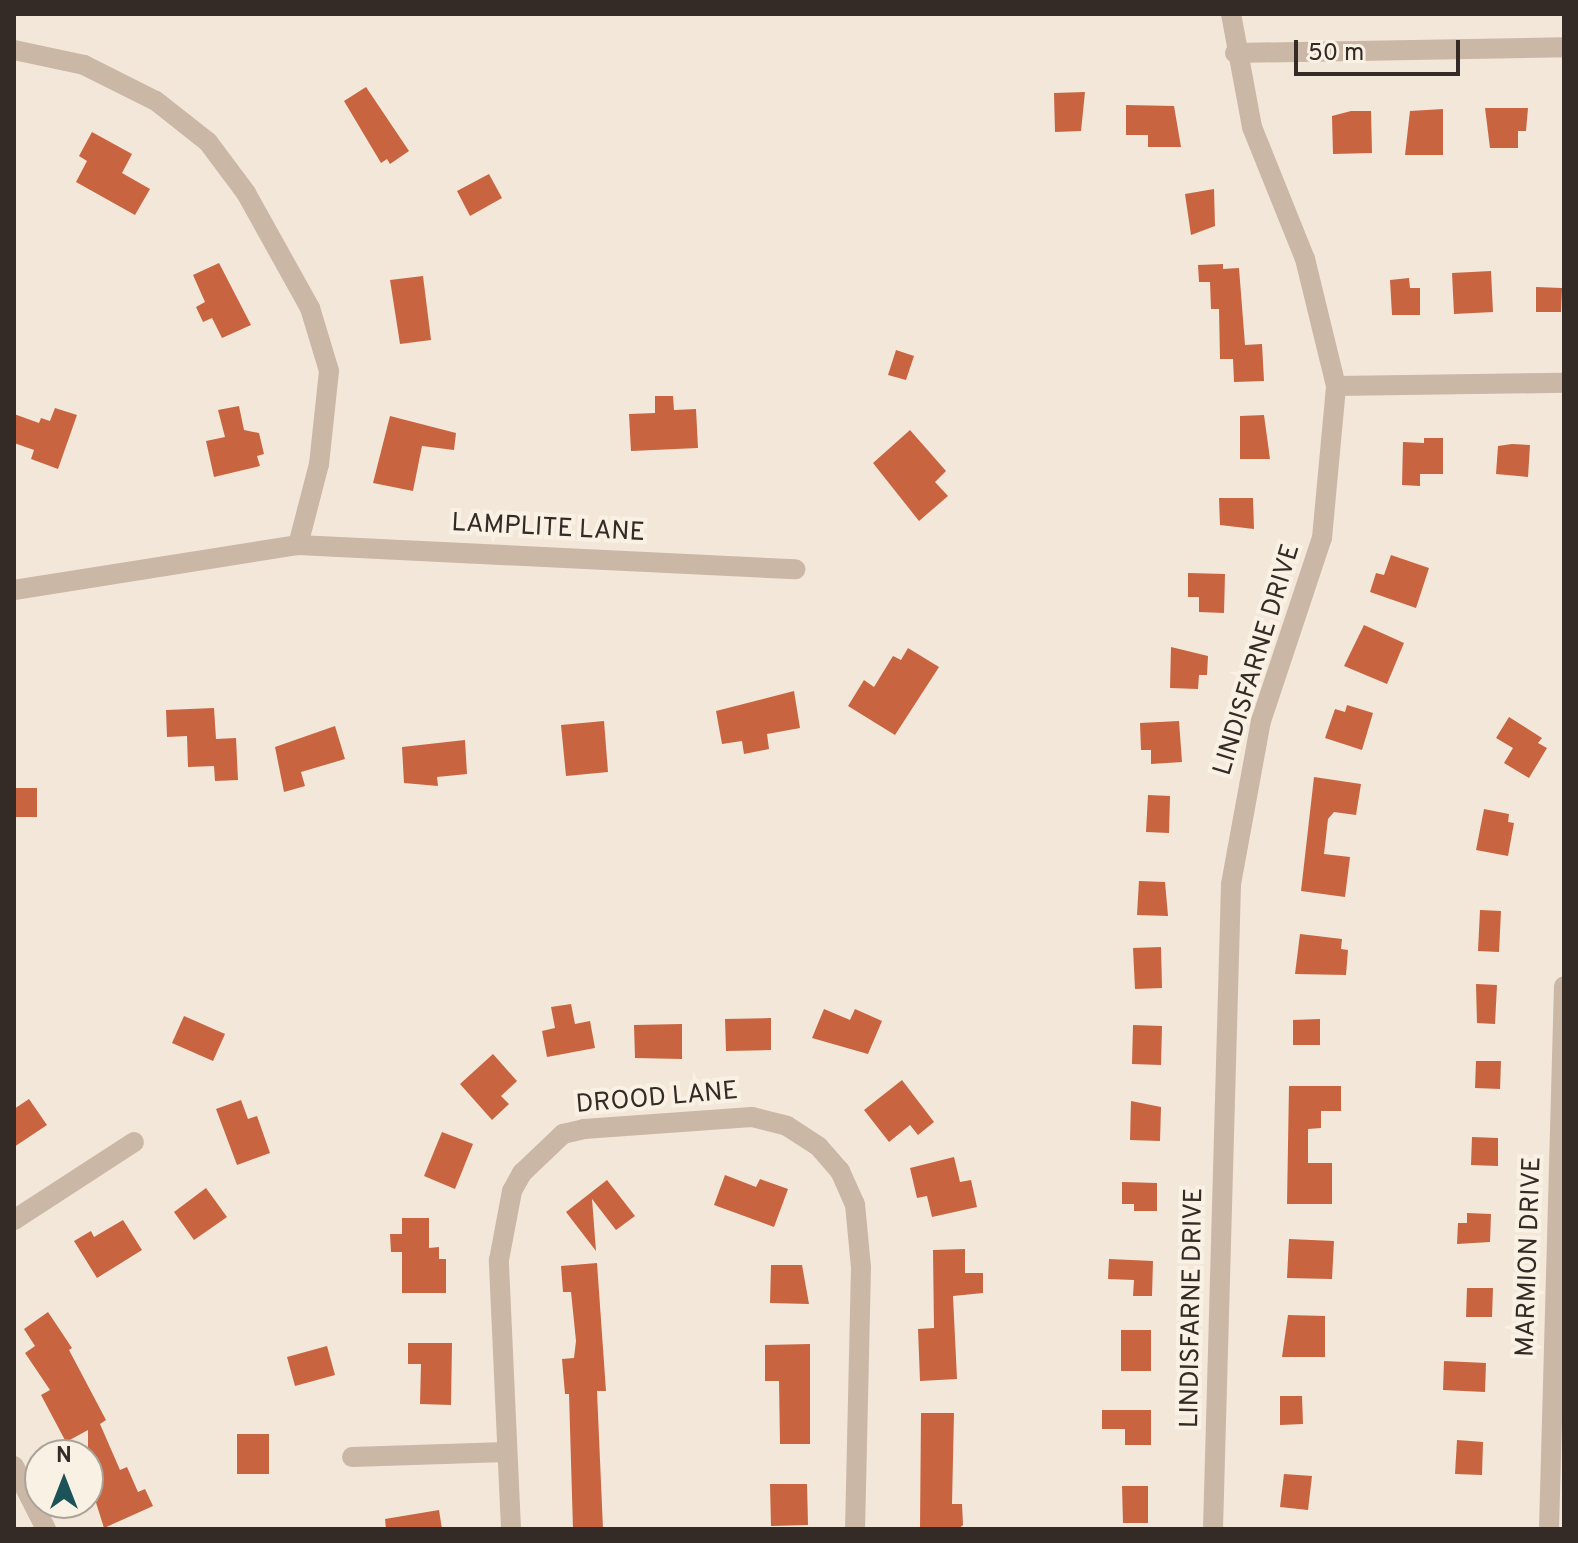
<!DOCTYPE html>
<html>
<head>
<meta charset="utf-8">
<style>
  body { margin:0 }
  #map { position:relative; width:1578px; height:1543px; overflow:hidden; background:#f2e7d9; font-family:Overpass,sans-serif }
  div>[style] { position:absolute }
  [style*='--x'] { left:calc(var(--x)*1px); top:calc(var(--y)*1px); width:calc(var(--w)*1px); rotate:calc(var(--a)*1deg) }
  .building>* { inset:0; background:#c96440 }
  .minor>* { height:20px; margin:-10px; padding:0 10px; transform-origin:10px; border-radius:10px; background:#cab7a5 }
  span { translate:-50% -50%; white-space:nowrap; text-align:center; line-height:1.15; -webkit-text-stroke:8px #faf1e5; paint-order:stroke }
  .street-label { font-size:26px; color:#352b26 }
  .frame { position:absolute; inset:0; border:16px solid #352b26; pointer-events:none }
  .north { position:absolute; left:24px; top:1439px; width:80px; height:80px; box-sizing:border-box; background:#faf1e5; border:2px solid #aba299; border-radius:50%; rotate:0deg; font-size:22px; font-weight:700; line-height:32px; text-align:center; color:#352b26 }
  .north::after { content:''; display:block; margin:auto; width:28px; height:36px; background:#1b5358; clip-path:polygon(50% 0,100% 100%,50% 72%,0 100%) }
  .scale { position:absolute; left:1294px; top:40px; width:166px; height:36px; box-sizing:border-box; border:4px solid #352b26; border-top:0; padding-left:10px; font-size:24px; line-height:28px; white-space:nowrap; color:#352b26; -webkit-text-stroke:6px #faf1e5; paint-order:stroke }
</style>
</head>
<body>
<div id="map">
  <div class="building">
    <i style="clip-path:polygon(366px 87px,409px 151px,390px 164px,387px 159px,381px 163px,344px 101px)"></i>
    <i style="clip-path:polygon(1085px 92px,1081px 131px,1055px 132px,1054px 93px)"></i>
    <i style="clip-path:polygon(1126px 105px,1174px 106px,1181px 147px,1148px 147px,1148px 135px,1126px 135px)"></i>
    <i style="clip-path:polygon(1485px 108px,1528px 108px,1526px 131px,1518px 131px,1518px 148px,1490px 148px)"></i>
    <i style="clip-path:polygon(1443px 109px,1443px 155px,1405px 155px,1410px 111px)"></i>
    <i style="clip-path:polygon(1351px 111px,1371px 111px,1372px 153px,1333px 154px,1332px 116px)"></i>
    <i style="clip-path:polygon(92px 132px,132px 154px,122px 173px,150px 189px,135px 215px,76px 182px,87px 161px,79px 156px)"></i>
    <i style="clip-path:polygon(489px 174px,502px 198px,470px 216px,457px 191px)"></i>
    <i style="clip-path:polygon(1214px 189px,1215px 226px,1191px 235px,1185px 194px)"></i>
    <i style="clip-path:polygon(219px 263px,251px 325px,222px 338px,212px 318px,203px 322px,196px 307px,205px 302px,193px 275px)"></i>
    <i style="clip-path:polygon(1223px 264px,1223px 269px,1239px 268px,1245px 345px,1262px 344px,1264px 381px,1234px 382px,1233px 359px,1220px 359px,1219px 309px,1211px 309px,1210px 282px,1199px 282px,1198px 265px)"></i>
    <i style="clip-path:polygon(1491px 271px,1493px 312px,1454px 314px,1452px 273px)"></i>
    <i style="clip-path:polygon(423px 276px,431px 340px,400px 344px,390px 280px)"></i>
    <i style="clip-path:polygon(1409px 278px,1410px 288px,1420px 288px,1420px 315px,1392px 315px,1390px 280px)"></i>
    <i style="clip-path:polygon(1536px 287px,1562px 288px,1561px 312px,1536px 312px)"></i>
    <i style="clip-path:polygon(896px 350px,914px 356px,906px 380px,888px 375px)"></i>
    <i style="clip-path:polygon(655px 396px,673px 396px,674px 410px,696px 409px,698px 448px,631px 451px,629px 414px,655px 413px)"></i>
    <i style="clip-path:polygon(239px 406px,244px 430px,259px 433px,264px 454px,257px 456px,260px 466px,214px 477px,206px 441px,225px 437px,218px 410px)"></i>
    <i style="clip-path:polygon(55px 408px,77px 415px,58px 469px,31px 459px,34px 450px,14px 443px,14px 414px,39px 423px,41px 418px,50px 421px)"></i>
    <i style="clip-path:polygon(1264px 415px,1270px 459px,1240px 459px,1240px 416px)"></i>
    <i style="clip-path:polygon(390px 416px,456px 433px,454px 450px,422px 446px,413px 491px,373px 483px)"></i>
    <i style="clip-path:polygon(910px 430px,946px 471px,935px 482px,948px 496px,919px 521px,873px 463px)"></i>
    <i style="clip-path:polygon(1424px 438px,1443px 438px,1443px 474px,1420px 474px,1420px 486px,1402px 485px,1403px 442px,1424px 443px)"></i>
    <i style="clip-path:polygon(1512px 444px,1530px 445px,1528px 477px,1496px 474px,1498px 446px)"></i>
    <i style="clip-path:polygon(1219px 498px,1253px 498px,1254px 529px,1220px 525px)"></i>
    <i style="clip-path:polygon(1391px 555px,1429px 568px,1416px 608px,1370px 592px,1376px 573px,1384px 575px)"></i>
    <i style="clip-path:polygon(1188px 573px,1225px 574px,1224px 613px,1199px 612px,1199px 597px,1188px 597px)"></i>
    <i style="clip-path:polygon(1364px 625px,1404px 643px,1387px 684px,1344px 666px)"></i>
    <i style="clip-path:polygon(1171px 647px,1208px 656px,1207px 675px,1199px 675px,1198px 689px,1170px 688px)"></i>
    <i style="clip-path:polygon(908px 648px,939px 667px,895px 735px,848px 706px,864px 680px,874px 687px,893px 656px,901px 660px)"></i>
    <i style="clip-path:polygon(794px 691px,800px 728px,767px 734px,769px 749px,744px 754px,742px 741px,722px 744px,716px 711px)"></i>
    <i style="clip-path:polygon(1347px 705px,1373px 713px,1362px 750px,1325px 738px,1335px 709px,1345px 712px)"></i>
    <i style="clip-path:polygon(214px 708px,216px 739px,236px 738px,238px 780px,215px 781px,214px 766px,188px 767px,187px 736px,167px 737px,166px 710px)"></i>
    <i style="clip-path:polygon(1509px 717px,1542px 738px,1538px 743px,1547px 748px,1529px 778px,1504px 763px,1513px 748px,1496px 738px)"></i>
    <i style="clip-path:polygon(604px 721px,608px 772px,566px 776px,561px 725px)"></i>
    <i style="clip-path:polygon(1179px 721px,1182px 762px,1151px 764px,1151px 750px,1141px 750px,1140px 723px)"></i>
    <i style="clip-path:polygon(335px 726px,345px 759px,301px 772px,305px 786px,284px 792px,275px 747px)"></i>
    <i style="clip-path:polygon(465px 740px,467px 774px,437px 777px,438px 786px,404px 783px,402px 747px)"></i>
    <i style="clip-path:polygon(1314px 777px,1361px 784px,1356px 815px,1334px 812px,1328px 819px,1324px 854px,1350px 857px,1345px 897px,1301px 891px)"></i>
    <i style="clip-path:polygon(14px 788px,37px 788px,37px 817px,14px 817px)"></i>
    <i style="clip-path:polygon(1148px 795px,1170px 796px,1169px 833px,1146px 832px)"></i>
    <i style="clip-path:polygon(1484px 809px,1509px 814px,1508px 822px,1514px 823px,1508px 856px,1476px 850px)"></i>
    <i style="clip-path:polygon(1139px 881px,1165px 882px,1168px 916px,1137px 915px)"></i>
    <i style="clip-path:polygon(1480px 910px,1501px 911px,1499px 952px,1478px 951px)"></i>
    <i style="clip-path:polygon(1300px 934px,1342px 939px,1341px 949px,1348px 950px,1346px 975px,1295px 974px)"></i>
    <i style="clip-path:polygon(1161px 947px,1162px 988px,1135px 989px,1133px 948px)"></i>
    <i style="clip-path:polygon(1476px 984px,1497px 985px,1495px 1024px,1477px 1023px)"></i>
    <i style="clip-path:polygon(571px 1004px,575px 1024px,590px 1021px,595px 1048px,547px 1057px,542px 1031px,555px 1028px,551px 1007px)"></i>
    <i style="clip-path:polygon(824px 1009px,850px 1020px,855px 1009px,882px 1021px,868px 1054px,812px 1038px)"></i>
    <i style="clip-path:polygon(184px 1016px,225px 1034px,213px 1061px,172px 1043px)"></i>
    <i style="clip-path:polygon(771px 1018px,771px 1050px,726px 1051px,725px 1019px)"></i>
    <i style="clip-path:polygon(1320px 1019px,1320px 1045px,1293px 1045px,1293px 1020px)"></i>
    <i style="clip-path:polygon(682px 1024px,682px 1059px,635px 1058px,634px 1025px)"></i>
    <i style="clip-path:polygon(1133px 1025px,1162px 1026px,1161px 1065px,1132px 1064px)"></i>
    <i style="clip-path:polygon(493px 1054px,517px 1081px,501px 1096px,509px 1104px,492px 1120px,460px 1084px)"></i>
    <i style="clip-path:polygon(1476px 1061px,1501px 1061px,1500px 1089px,1475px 1088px)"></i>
    <i style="clip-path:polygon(902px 1080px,934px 1122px,918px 1135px,910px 1125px,889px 1142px,864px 1110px)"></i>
    <i style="clip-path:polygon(1289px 1086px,1341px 1086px,1341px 1111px,1321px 1111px,1321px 1128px,1308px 1129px,1308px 1163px,1332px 1163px,1332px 1204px,1287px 1204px)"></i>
    <i style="clip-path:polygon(29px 1099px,47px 1125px,14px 1147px,14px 1109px)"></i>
    <i style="clip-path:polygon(241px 1100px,248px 1119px,257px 1116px,270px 1153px,237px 1165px,216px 1109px)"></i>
    <i style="clip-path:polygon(1131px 1101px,1161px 1107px,1160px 1141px,1130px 1140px)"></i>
    <i style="clip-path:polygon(442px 1132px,473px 1144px,455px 1189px,424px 1176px)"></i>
    <i style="clip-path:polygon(1472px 1137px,1498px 1138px,1498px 1166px,1471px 1165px)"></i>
    <i style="clip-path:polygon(954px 1157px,960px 1182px,971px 1180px,977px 1207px,932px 1217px,927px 1196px,917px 1198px,910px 1168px)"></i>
    <i style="clip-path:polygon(725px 1175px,756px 1187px,760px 1179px,788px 1189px,774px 1227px,714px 1205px)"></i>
    <i style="clip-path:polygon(607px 1180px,635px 1216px,616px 1230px,592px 1199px,596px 1251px,566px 1212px)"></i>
    <i style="clip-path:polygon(1122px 1182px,1157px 1183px,1157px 1211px,1134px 1211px,1134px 1204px,1122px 1204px)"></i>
    <i style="clip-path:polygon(206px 1188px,227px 1217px,194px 1240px,174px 1212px)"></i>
    <i style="clip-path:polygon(1467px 1213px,1491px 1214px,1490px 1242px,1457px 1244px,1458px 1223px,1467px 1223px)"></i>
    <i style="clip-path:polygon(402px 1218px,429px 1218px,429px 1248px,439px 1247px,439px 1259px,446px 1259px,446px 1293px,402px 1293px,402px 1252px,391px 1252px,390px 1234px,402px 1234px)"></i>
    <i style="clip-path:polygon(123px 1220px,142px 1250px,97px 1278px,74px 1241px,91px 1231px,94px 1237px)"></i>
    <i style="clip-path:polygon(1289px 1239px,1334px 1241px,1332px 1279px,1287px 1278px)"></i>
    <i style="clip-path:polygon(965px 1249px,965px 1273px,983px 1273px,983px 1293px,953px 1296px,957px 1379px,920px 1381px,918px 1329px,934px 1328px,933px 1250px)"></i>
    <i style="clip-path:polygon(1109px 1259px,1153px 1261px,1152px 1296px,1133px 1296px,1134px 1280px,1108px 1279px)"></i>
    <i style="clip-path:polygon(597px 1263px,606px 1391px,597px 1391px,603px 1529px,573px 1529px,569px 1394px,565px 1394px,562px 1359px,574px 1358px,576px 1341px,571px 1292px,563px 1292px,561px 1266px)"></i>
    <i style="clip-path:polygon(771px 1265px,802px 1265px,809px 1304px,770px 1303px)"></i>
    <i style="clip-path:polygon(1467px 1288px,1493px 1288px,1492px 1317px,1466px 1317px)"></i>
    <i style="clip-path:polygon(48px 1312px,72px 1348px,69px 1350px,106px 1420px,100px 1424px,120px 1470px,127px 1467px,138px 1492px,145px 1489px,153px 1506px,104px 1528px,88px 1477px,88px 1430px,66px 1442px,41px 1395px,50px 1390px,25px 1353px,35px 1346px,24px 1329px)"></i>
    <i style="clip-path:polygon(1288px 1315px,1325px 1316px,1325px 1357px,1282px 1357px)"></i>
    <i style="clip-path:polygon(1121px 1330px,1151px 1330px,1151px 1371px,1121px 1371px)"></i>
    <i style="clip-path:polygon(408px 1343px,452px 1343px,451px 1405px,420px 1404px,421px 1364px,408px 1364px)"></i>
    <i style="clip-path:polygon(810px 1344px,810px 1444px,780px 1444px,779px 1381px,765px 1381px,765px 1345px)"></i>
    <i style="clip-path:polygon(327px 1346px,335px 1375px,295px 1386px,287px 1357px)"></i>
    <i style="clip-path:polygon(1444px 1361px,1486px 1363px,1485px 1392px,1443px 1390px)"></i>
    <i style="clip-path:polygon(1280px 1396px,1302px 1396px,1303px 1424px,1280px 1425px)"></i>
    <i style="clip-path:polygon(1102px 1410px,1151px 1410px,1151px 1445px,1125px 1445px,1125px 1429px,1102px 1429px)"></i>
    <i style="clip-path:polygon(921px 1413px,954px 1413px,952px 1504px,962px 1504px,963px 1525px,958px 1529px,920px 1529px)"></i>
    <i style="clip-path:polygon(237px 1434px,269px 1434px,269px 1474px,237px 1474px)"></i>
    <i style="clip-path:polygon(1457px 1440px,1483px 1442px,1482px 1475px,1455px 1474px)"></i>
    <i style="clip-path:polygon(1284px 1474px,1312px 1476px,1308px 1510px,1280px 1507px)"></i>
    <i style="clip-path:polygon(770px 1484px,807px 1484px,808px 1525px,771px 1526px)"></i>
    <i style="clip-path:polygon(1122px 1486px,1148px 1486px,1148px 1523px,1123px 1523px)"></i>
    <i style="clip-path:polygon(439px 1510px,442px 1529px,386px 1529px,385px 1519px)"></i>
  </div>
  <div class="minor">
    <i style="--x:14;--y:50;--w:72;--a:12.1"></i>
    <i style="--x:84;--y:65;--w:80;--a:26.6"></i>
    <i style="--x:156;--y:101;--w:66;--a:38.3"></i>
    <i style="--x:208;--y:142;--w:64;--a:53.3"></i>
    <i style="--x:246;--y:193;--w:132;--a:60.9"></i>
    <i style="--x:310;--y:308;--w:66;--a:73.2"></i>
    <i style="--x:329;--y:371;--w:94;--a:96.1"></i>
    <i style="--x:319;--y:464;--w:84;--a:104.5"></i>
    <i style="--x:1235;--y:53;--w:329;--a:-1"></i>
    <i style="--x:1336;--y:386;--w:228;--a:-0.8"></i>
    <i style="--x:14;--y:590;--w:288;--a:-9"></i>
    <i style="--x:298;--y:545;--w:498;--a:2.8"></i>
    <i style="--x:14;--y:1220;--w:143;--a:-33"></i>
    <i style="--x:352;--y:1457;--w:154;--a:-1.9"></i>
    <i style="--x:14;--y:1466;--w:71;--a:63.1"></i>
    <i style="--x:511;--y:1529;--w:269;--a:-92.6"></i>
    <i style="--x:499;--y:1260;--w:70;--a:-79.3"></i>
    <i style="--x:512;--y:1191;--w:21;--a:-61"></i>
    <i style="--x:522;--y:1173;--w:57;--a:-43.6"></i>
    <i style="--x:563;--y:1134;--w:22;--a:-13"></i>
    <i style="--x:584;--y:1129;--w:168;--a:-4.1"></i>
    <i style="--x:752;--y:1117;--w:36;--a:14"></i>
    <i style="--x:787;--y:1126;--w:38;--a:33"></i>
    <i style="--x:819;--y:1147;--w:32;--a:49"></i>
    <i style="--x:840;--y:1171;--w:36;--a:66"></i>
    <i style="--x:855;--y:1204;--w:63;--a:84.6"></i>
    <i style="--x:861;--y:1267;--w:262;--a:91.3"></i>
    <i style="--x:1213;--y:1529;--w:645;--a:-88.4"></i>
    <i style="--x:1231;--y:884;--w:166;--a:-79.6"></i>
    <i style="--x:1261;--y:721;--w:193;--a:-71.6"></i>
    <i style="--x:1322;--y:538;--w:153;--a:-84.7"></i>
    <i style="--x:1336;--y:386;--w:131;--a:-103.7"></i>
    <i style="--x:1305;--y:259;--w:142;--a:-111.9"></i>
    <i style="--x:1252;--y:127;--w:115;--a:-100.5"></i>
    <i style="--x:1549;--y:1529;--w:543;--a:-88.42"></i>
  </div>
  <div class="street-label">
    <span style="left:548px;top:529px;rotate:3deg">LAMPLITE LANE</span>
    <span style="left:1258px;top:660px;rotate:-73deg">LINDISFARNE DRIVE</span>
    <span style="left:657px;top:1099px;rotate:-5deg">DROOD LANE</span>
    <span style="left:1530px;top:1257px;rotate:-88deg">MARMION DRIVE</span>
    <span style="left:1193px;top:1308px;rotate:-89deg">LINDISFARNE DRIVE</span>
  </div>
  <div class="frame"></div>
  <div class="north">N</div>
  <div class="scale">50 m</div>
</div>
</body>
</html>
